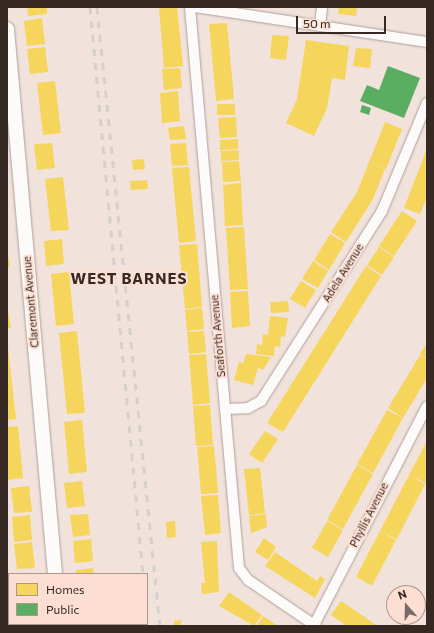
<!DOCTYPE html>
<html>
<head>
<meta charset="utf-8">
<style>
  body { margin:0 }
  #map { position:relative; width:434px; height:633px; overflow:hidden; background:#f2e2dc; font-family:Commissioner,sans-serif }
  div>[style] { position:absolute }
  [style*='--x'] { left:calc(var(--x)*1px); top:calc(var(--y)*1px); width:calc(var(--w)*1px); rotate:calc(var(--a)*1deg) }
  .homes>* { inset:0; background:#f6d55c }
  .public>* { inset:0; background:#5aae61 }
  .roads { filter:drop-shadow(0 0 1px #ac9f99) drop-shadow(0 0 1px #ac9f99) }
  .street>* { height:10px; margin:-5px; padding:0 5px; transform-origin:5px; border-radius:5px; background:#fdfbfa }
  .secondary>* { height:14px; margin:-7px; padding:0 7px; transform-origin:7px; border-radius:7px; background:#fdfbfa }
  .rail>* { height:3px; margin-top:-1.5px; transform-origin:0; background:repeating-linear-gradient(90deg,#d5d0ce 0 7px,transparent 0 14px) }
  span { translate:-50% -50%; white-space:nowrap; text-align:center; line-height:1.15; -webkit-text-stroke:4px #fcdfd2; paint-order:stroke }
  .street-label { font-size:11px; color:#362823 }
  .district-label { font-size:15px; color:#362823; font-weight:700; letter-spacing:1px }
  .frame { position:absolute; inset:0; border:8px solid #362823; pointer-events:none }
  .legend { position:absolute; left:8px; top:573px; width:140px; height:52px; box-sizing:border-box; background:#fcdfd2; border:1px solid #ad968c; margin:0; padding:5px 7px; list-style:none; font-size:12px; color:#362823 }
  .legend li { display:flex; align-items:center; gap:8px; height:20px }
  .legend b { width:20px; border:1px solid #ad968c }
  .north { position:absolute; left:386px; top:585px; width:40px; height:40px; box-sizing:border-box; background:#fcdfd2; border:1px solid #ad968c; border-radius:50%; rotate:340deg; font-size:11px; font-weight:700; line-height:16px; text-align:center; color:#362823 }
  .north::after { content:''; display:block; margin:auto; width:14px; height:18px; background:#786964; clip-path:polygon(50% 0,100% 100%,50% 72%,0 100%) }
  .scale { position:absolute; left:296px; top:16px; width:90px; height:18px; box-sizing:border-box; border:2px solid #362823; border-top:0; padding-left:5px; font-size:12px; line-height:14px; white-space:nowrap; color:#362823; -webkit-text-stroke:3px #fcdfd2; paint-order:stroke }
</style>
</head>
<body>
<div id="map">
  <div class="homes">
    <i style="clip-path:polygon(27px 7px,47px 7px,47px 14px,28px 16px)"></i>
    <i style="clip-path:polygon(159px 7px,177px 7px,183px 66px,164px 68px)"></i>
    <i style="clip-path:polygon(339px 7px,357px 7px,356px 16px,338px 14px)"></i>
    <i style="clip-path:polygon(42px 18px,45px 44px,27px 46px,24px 21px)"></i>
    <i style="clip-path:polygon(227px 23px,234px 99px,216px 101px,209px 24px)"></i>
    <i style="clip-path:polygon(272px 35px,289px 36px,286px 60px,270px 58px)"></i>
    <i style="clip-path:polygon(306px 40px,349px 46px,345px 80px,332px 78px,327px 108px,314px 136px,286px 123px,297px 99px)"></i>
    <i style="clip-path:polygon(45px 47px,48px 72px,30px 74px,27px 49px)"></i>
    <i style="clip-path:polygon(356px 48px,372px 49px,370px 68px,353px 66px)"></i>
    <i style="clip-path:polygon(180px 68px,182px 88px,164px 90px,162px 69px)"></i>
    <i style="clip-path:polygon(55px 81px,61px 133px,43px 135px,37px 83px)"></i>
    <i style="clip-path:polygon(178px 91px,180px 121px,162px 123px,160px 93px)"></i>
    <i style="clip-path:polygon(217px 104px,235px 104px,235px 115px,217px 115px)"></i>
    <i style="clip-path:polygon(236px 117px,237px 137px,220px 138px,218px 118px)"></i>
    <i style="clip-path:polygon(385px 122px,402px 129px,386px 169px,369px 162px)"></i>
    <i style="clip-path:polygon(184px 126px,186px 139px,170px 140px,168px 128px)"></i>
    <i style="clip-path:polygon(238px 139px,238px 149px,220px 150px,220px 140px)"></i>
    <i style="clip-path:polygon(52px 143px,55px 168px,37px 170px,34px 144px)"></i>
    <i style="clip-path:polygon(186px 143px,188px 165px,172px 166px,170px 144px)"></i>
    <i style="clip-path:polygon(427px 148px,427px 197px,420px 214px,404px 208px)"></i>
    <i style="clip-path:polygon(239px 150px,239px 160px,221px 161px,221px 151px)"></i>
    <i style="clip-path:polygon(144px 159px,145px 169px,133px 170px,132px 160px)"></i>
    <i style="clip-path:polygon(239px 161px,241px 181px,223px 182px,222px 162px)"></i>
    <i style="clip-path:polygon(369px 162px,385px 169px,373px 199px,346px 242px,331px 232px,357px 192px)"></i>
    <i style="clip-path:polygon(189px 167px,196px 241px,179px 243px,172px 168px)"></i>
    <i style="clip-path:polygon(63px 177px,69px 230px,51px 231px,45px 179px)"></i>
    <i style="clip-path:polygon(147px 180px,148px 189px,131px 190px,130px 181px)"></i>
    <i style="clip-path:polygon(241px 183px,243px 225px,225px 226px,223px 185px)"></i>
    <i style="clip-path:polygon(402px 211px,417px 221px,394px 256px,379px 246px)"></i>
    <i style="clip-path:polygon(244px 227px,248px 289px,230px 290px,226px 228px)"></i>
    <i style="clip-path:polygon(330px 234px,345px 243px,329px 270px,314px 260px)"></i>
    <i style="clip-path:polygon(62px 239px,64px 264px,46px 266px,44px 241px)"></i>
    <i style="clip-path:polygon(197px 244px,202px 307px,185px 309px,179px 245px)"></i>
    <i style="clip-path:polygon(379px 247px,394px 257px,382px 275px,367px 265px)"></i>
    <i style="clip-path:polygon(7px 248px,10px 267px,7px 267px)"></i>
    <i style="clip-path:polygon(313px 261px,328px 271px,318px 288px,302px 279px)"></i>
    <i style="clip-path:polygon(366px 266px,381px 276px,283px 432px,267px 423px)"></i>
    <i style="clip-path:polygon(69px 272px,74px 324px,56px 326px,51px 274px)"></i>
    <i style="clip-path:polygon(301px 281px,316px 290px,305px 308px,290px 299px)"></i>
    <i style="clip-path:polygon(248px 291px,250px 326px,232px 328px,230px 292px)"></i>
    <i style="clip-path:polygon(288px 301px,289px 312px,271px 313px,270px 302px)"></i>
    <i style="clip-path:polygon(7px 304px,11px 328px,7px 329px)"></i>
    <i style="clip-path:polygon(202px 308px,204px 329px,187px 331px,185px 310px)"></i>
    <i style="clip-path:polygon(270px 316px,288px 318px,285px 337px,281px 336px,280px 347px,275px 346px,274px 356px,256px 354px,257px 344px,262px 345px,263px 334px,268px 335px)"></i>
    <i style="clip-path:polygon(77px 331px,85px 413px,67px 414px,59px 333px)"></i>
    <i style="clip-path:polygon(204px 331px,206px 352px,189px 354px,187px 332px)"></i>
    <i style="clip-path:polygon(7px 338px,16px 419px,7px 420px)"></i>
    <i style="clip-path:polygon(427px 343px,427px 358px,420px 354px)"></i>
    <i style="clip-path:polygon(206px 354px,210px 403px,193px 405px,189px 355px)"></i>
    <i style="clip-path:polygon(246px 354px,271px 357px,263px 370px,258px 368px,253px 385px,234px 380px,239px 362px,243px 363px)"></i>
    <i style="clip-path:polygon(420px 355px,427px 359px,427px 378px,403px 418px,388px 408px)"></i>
    <i style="clip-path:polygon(210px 405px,213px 445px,196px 446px,193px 406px)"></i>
    <i style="clip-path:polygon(387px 410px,403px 418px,373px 473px,357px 464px)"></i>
    <i style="clip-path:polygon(82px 420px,87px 472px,69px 474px,64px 422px)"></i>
    <i style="clip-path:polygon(18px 426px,23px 478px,7px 480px,7px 427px)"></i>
    <i style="clip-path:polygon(265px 431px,278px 439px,262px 463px,249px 454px)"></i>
    <i style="clip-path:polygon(427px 441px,427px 480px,426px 483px,409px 475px)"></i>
    <i style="clip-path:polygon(214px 446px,218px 493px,201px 494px,197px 447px)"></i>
    <i style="clip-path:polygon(357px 465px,373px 474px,343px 529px,327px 520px)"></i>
    <i style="clip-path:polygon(260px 468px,265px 513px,249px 515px,244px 469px)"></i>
    <i style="clip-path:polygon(409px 475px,425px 484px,397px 539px,380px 531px)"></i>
    <i style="clip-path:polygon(82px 481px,85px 506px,67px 508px,64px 483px)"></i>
    <i style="clip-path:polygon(29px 486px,32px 512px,14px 513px,11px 488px)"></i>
    <i style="clip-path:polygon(218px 495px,221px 533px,205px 535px,201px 496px)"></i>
    <i style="clip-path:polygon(88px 514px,90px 535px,73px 537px,70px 515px)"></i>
    <i style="clip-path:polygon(266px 514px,267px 527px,251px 533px,249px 516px)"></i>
    <i style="clip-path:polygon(30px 515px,32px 540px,14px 542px,12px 517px)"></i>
    <i style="clip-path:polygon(175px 521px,176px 537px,167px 538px,166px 522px)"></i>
    <i style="clip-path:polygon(327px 521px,343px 530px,328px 557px,312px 548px)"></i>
    <i style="clip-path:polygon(380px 531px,396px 540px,372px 586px,356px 577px)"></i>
    <i style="clip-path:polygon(264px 538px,276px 547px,268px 560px,255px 552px)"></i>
    <i style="clip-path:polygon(91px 539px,93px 561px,75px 563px,73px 541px)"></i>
    <i style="clip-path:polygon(217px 541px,219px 592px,202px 594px,201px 583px,205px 583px,201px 542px)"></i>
    <i style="clip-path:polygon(32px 542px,35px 568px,17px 569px,14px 544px)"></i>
    <i style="clip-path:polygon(275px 552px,317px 581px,320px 576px,325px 579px,315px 598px,265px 566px)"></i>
    <i style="clip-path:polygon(93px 568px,94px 574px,76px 574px,76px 570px)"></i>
    <i style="clip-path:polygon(229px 592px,262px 615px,254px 626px,219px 606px)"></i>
    <i style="clip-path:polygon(341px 601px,369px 620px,377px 626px,347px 626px,331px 615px)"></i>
    <i style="clip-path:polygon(263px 616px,278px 626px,257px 626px)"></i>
    <i style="clip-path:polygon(181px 620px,181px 626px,174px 626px,174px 621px)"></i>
    <i style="clip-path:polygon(80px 624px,98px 624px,98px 626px,80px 626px)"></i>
  </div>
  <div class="public">
    <i style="clip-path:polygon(388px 66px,420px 78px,404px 118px,360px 101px,367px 85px,379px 90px)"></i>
    <i style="clip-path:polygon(362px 105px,371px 108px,369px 115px,360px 112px)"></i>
  </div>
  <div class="roads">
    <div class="street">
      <i style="--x:190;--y:7;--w:563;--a:85.01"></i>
      <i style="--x:239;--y:568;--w:15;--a:53"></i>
      <i style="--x:248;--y:580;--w:82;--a:34.1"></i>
      <i style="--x:195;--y:7;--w:235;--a:8.6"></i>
      <i style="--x:320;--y:26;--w:19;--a:-84"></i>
      <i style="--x:225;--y:409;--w:23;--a:-2"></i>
      <i style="--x:248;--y:408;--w:15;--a:-28"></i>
      <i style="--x:261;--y:401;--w:225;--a:-57.5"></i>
      <i style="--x:382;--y:211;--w:117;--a:-67.4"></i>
      <i style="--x:7;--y:614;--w:2;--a:0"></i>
      <i style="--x:314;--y:625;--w:246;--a:-62.7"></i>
    </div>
    <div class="secondary">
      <i style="--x:7;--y:29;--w:547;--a:84.97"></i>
      <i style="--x:59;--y:624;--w:2;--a:90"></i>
    </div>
  </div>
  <div class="rail">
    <i style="--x:90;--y:7;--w:569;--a:84.66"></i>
    <i style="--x:97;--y:7;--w:622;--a:84.19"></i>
    <i style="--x:146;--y:624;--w:2;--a:90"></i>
  </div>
  <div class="street-label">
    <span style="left:343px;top:273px;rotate:-58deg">Adela Avenue</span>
    <span style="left:31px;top:302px;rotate:-95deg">Claremont Avenue</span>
    <span style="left:218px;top:336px;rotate:-95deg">Seaforth Avenue</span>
    <span style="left:369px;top:515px;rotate:-63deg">Phyllis Avenue</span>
  </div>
  <div class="district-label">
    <span style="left:129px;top:279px">WEST BARNES</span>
  </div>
  <div class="frame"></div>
  <ul class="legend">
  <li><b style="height:11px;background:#f6d55c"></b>Homes</li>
  <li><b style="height:11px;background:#5aae61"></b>Public</li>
  </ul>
  <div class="north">N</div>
  <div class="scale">50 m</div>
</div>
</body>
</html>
